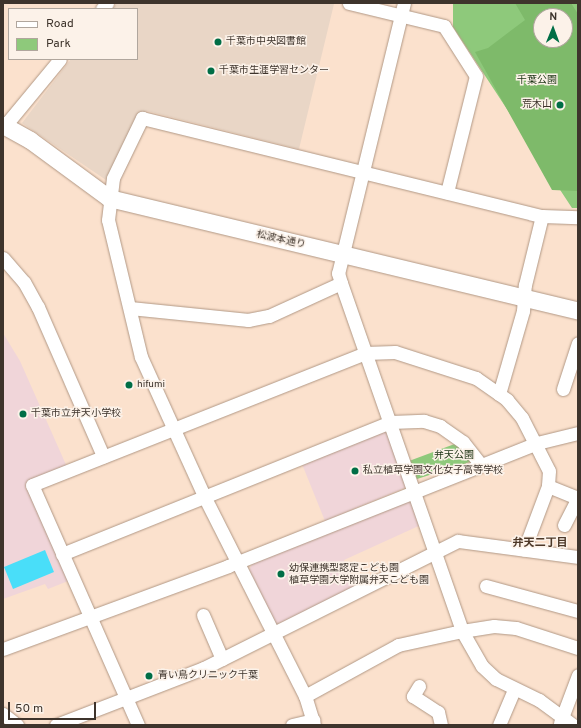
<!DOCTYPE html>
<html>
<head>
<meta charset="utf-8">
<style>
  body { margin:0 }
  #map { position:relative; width:581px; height:728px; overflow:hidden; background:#fbe1cd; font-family:Overpass,"Noto Sans JP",sans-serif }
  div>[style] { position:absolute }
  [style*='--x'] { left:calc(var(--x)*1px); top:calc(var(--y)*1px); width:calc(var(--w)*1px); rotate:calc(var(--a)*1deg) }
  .commercial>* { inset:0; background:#e9d6c6 }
  .education>* { inset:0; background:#f0d5d9 }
  .green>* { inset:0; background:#8ec97b }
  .forest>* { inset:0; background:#7eba6a }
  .water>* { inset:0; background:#49def9 }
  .roads { filter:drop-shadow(0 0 1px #b19885) drop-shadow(0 0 1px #b19885) }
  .minor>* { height:13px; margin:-6.5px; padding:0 6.5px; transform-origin:6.5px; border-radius:6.5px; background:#fff }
  .tertiary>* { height:17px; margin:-8.5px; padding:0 8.5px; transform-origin:8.5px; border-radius:8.5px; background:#fff }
  .dots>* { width:11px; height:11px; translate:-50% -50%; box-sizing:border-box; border:2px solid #fcf2e9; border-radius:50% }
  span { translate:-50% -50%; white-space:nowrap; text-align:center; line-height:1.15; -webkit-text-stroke:3px #fcf2e9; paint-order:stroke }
  .poi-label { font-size:10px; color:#3e342c }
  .left { translate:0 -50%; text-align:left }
  .right { translate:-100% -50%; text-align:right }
  .park-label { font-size:10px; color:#193111 }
  .street-label { font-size:10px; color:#3e342c }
  .neighbourhood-label { font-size:11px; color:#4d3828; font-weight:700 }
  .frame { position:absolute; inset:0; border:4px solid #3e342c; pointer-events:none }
  .legend { position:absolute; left:8px; top:8px; width:130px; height:52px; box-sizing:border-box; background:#fcf2e9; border:1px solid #b0a69d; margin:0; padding:5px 7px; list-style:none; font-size:12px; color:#3e342c }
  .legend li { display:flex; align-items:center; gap:8px; height:20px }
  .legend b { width:20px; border:1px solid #b0a69d }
  .north { position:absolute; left:533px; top:8px; width:40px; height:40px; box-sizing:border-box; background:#fcf2e9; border:1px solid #b0a69d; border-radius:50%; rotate:1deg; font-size:11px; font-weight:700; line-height:16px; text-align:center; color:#3e342c }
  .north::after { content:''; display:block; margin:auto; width:14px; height:18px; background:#006e46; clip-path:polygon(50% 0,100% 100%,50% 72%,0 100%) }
  .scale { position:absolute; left:8px; top:702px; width:88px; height:18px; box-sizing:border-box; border:2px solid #3e342c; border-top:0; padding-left:5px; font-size:12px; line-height:14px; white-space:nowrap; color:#3e342c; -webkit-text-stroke:3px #fcf2e9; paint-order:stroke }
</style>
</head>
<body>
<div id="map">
  <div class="commercial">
    <i style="clip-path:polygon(117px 3px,334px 4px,299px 149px,147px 111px,137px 116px,106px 180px,22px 123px,71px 59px,137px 59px,137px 9px,112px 9px)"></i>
  </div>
  <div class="education">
    <i style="clip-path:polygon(3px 333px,20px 361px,67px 467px,28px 483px,68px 581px,48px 589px,45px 584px,3px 599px)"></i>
    <i style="clip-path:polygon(383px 429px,389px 431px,407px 479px,405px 488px,325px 521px,302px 464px)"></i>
    <i style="clip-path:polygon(409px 500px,416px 502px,423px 524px,344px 560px,355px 590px,275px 625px,249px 570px,252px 564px)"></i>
  </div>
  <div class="green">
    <i style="clip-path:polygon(evenodd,453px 3px,578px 3px,578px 208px,572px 208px,453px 27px,453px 3px,541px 16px,565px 16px,565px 40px,541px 40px,541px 16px)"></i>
    <i style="clip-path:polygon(460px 442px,473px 461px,417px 479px,409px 461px)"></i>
  </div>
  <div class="forest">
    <i style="clip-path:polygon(evenodd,515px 3px,571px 3px,578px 14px,578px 191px,552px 190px,475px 52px,488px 48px,525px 20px,515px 3px,541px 16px,565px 16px,565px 40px,541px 40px,541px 16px)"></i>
  </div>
  <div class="water">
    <i style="clip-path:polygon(45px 550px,54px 572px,13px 589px,4px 567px)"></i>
  </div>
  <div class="roads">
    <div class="minor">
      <i style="--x:349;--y:3;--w:98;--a:13.6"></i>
      <i style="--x:444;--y:26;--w:59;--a:57.4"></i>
      <i style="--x:476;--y:76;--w:120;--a:104"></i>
      <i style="--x:404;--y:3;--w:278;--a:103.7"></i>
      <i style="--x:338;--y:273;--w:10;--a:73"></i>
      <i style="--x:341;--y:283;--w:368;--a:70.8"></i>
      <i style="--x:462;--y:631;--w:40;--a:60.3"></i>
      <i style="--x:482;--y:666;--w:19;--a:43"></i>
      <i style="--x:496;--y:679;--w:48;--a:26"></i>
      <i style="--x:539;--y:700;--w:42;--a:36.3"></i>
      <i style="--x:102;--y:9;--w:8;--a:-50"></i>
      <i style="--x:3;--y:128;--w:89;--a:-50.4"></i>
      <i style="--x:3;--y:258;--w:32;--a:49"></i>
      <i style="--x:24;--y:282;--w:29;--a:61"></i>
      <i style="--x:38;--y:307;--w:163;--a:66.4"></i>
      <i style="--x:130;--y:308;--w:119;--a:5.8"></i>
      <i style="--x:248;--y:320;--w:21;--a:-11"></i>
      <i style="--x:269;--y:316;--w:79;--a:-24.6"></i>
      <i style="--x:563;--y:389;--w:48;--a:-71.9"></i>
      <i style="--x:499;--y:394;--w:86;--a:-73.9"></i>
      <i style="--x:523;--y:311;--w:26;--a:-86"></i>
      <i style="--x:525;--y:285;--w:71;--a:-76.2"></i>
      <i style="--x:548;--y:486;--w:31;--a:22"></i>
      <i style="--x:564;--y:525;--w:31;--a:-63"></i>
      <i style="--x:62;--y:554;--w:354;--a:-21.9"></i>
      <i style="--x:391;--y:422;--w:33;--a:-2"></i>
      <i style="--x:424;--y:421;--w:17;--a:17"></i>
      <i style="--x:440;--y:426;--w:28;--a:35"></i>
      <i style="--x:463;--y:442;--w:28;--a:52"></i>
      <i style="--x:486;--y:586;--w:95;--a:15.2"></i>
      <i style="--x:203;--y:615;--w:48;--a:66.6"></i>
      <i style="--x:3;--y:649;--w:240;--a:-20.2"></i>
      <i style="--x:228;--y:566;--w:333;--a:-21.7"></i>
      <i style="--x:537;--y:443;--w:42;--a:-13.7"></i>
      <i style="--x:419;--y:686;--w:12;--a:121"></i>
      <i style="--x:413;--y:696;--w:30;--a:33"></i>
      <i style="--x:438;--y:712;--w:13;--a:77"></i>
      <i style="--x:305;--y:696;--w:106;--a:-28.7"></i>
      <i style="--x:398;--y:645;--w:66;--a:-12.3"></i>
      <i style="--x:462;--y:631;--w:32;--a:-9"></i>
      <i style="--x:494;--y:626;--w:22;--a:5"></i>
      <i style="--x:516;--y:628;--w:65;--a:17.9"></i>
      <i style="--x:3;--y:714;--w:18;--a:38"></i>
      <i style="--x:560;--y:723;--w:51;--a:-69.4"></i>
      <i style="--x:56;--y:725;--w:159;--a:-21.1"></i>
      <i style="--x:204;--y:668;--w:284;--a:-26.6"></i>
      <i style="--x:458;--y:541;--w:121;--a:7.6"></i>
      <i style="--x:138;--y:725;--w:262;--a:-113.8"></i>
      <i style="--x:32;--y:485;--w:358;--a:-21.6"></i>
      <i style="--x:365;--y:353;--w:30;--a:-2"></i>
      <i style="--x:395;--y:352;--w:85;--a:17.8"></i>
      <i style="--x:476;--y:378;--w:38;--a:35"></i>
      <i style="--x:507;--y:400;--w:23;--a:50"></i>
      <i style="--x:522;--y:418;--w:59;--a:63"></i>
      <i style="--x:549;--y:471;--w:15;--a:94"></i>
      <i style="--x:548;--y:486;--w:68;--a:110.6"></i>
      <i style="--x:292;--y:725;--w:22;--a:-13"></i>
      <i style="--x:314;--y:725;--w:30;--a:-107"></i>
      <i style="--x:305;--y:696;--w:222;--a:-116.8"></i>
      <i style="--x:205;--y:498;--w:155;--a:-114.4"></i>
      <i style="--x:141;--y:357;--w:141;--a:-103.5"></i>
      <i style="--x:108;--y:220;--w:42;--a:-83.2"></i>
      <i style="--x:113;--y:178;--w:67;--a:-64.2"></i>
      <i style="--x:142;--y:118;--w:412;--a:13.8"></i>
      <i style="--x:542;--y:216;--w:36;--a:2"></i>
      <i style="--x:499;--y:725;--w:38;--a:-67"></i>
    </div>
    <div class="tertiary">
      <i style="--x:3;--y:125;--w:31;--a:29"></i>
      <i style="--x:30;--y:140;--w:98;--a:36.3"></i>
      <i style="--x:109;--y:198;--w:482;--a:13.5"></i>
    </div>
  </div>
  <div class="dots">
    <i style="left:218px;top:42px;background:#006e46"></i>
    <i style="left:211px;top:71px;background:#006e46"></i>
    <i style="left:560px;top:105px;background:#006e46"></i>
    <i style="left:129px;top:385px;background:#006e46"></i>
    <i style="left:23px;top:414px;background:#006e46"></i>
    <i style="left:355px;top:471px;background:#006e46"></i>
    <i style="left:281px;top:574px;background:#006e46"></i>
    <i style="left:149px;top:676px;background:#006e46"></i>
  </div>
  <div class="poi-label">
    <span class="left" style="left:226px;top:42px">千葉市中央図書館</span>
    <span class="left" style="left:219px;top:71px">千葉市生涯学習センター</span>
    <span class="right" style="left:552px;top:105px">荒木山</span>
    <span class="left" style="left:137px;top:385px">hifumi</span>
    <span class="left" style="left:31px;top:414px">千葉市立弁天小学校</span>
    <span class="left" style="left:363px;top:471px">私立植草学園文化女子高等学校</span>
    <span class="left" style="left:289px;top:574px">幼保連携型認定こども園<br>植草学園大学附属弁天こども園</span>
    <span class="left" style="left:158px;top:676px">青い鳥クリニック千葉</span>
  </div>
  <div class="park-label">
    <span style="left:537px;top:81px">千葉公園</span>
    <span style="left:454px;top:456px">弁天公園</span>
  </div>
  <div class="street-label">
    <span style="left:281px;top:240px;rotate:13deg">松波本通り</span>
  </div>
  <div class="neighbourhood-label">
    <span style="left:540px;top:543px">弁天二丁目</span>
  </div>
  <div class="frame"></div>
  <ul class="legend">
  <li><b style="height:5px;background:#fff"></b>Road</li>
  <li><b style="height:11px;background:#8ec97b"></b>Park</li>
  </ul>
  <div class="north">N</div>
  <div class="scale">50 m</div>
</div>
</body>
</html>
